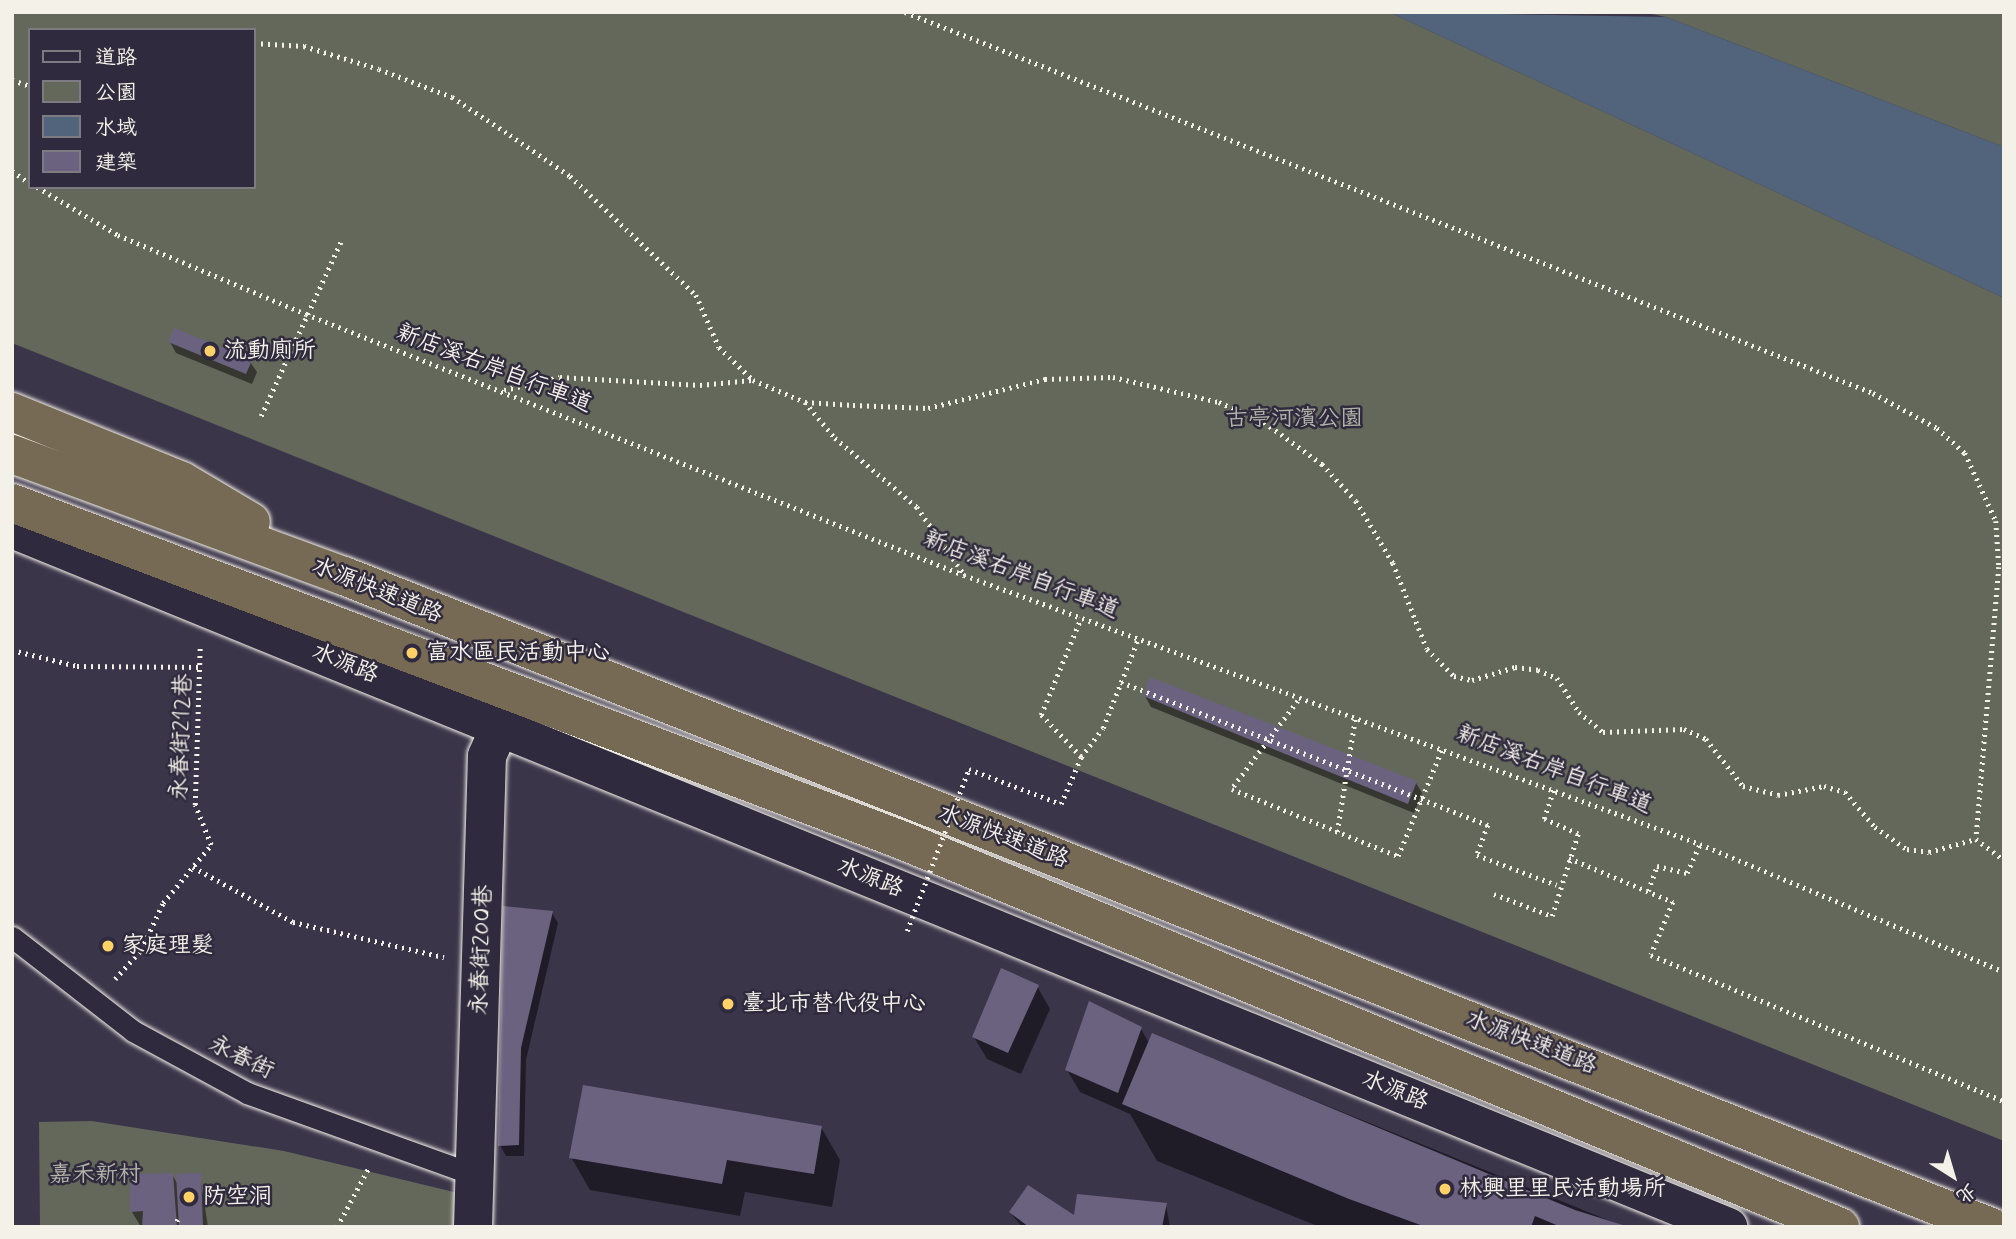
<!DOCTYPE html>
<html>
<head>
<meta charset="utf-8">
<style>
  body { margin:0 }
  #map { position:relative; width:2016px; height:1239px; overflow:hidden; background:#3b354a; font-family:Mynerve,"LXGW WenKai TC",sans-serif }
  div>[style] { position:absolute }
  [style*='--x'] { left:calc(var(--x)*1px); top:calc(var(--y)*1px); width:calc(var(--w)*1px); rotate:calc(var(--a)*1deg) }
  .green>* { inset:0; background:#64685a }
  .water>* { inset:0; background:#51647c }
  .shadow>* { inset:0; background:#0007 }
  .building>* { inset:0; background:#6b6280 }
  .path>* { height:4.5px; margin-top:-2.25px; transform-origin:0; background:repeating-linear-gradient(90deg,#f4f1e8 0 2px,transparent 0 7px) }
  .roads { filter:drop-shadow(0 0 2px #f4f1e8) drop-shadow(0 0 2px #f4f1e8) }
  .lane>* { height:21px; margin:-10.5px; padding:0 10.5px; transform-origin:10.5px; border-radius:10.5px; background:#2f2a3d }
  .street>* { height:38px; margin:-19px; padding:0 19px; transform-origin:19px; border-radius:19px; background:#2f2a3d }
  .highway>* { height:38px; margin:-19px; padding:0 19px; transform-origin:19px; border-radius:19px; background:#766a54 }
  .path-bridge>* { height:4.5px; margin-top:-2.25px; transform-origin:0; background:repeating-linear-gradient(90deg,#f4f1e8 0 2px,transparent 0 7px) }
  .dots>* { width:19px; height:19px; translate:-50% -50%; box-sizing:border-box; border:4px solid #2f2a3d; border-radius:50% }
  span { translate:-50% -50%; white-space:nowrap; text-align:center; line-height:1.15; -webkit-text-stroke:5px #2f2a3d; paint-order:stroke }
  .poi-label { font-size:23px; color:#f4f1e8 }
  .left { translate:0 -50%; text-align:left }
  .street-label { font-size:23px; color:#f4f1e8 }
  .park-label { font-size:23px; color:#b3b3a8 }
  .frame { position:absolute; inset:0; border:14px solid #f4f1e8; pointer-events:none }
  .legend { position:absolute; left:28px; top:28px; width:228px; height:161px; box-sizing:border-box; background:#2f2a3d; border:2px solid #7e7a81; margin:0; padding:9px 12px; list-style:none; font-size:21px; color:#f4f1e8 }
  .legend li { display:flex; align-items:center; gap:14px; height:35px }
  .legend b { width:35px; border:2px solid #7e7a81 }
  .north { position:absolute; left:1918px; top:1141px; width:70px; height:70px; -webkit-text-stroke:5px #2f2a3d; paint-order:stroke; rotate:143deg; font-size:19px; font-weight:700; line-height:28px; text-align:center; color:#f4f1e8 }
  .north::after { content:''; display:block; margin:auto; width:24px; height:32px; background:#f4f1e8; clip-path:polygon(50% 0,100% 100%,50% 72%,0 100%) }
</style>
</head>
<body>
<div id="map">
  <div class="green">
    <i style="clip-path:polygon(evenodd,12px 12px,1389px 12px,2004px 298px,2004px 1141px,12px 343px,12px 12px,30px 30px,254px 30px,254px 187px,30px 187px,30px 30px)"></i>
    <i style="clip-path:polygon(1643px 12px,2004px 12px,2004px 147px,1666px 17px)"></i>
    <i style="clip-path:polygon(92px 1121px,284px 1151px,458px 1193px,456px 1227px,40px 1227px,39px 1122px)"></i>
  </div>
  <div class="water">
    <i style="clip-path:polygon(1389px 12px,1666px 17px,2004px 147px,2004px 298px)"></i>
  </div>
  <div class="shadow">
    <i style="clip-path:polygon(170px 342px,250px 362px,257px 372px,252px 384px,176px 353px)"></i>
    <i style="clip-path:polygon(366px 615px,473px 655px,480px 665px,352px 652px)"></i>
    <i style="clip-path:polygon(1145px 696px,1416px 783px,1422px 793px,1414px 813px,1151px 707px)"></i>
    <i style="clip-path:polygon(505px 908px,552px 913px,558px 923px,526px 1060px,524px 1156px,506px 1156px,500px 1145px)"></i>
    <i style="clip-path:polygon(1037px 986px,1050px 1009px,1021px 1074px,987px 1059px,974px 1037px)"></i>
    <i style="clip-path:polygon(1141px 1029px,1149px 1043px,1153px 1035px,1625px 1227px,1320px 1227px,1157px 1161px,1130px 1114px,1080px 1092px,1067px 1070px)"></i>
    <i style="clip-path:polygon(821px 1127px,840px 1160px,832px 1207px,745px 1192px,740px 1216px,590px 1190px,571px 1157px)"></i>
    <i style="clip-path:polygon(172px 1174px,178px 1185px,200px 1175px,208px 1227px,141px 1227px,132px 1212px)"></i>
    <i style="clip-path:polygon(1166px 1205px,1170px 1227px,1022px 1227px,1011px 1213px,1075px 1218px)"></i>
  </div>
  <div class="building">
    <i style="clip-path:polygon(174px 328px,252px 360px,246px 374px,168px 342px)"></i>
    <i style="clip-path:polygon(1150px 677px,1417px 781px,1408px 804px,1143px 696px)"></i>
    <i style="clip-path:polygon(503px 906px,553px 911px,521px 1048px,519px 1145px,498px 1146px)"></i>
    <i style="clip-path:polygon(1001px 968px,1039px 985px,1008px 1053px,972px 1037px)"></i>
    <i style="clip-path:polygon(1089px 1001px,1142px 1027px,1118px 1093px,1065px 1070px)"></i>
    <i style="clip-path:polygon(1152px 1033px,1575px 1210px,1629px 1227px,1561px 1227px,1535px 1216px,1531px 1227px,1426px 1227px,1349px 1199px,1122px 1104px)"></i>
    <i style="clip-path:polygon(583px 1085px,822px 1126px,814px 1174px,727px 1160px,722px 1184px,569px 1158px)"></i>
    <i style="clip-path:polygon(173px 1173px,177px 1227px,142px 1227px,143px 1211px,130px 1212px,130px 1174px)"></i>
    <i style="clip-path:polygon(201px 1173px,203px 1227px,179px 1227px,176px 1174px)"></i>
    <i style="clip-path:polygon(1028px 1185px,1074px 1215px,1077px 1194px,1167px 1203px,1162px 1227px,1029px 1227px,1009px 1212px)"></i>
  </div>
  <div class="path">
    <i style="--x:905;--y:12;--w:1040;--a:21.48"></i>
    <i style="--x:1873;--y:393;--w:73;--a:28.7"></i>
    <i style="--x:1937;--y:428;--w:38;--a:42"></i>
    <i style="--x:1965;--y:453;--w:75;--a:65.5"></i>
    <i style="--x:1996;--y:521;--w:46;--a:86.3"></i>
    <i style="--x:1999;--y:567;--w:273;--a:94.8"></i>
    <i style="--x:1976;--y:839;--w:35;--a:37"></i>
    <i style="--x:254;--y:43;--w:50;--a:3.4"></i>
    <i style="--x:304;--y:46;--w:78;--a:17"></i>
    <i style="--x:379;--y:69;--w:78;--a:21"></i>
    <i style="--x:452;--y:97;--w:69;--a:33.2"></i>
    <i style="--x:510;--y:135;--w:73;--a:34.3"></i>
    <i style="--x:570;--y:176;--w:173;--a:43.4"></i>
    <i style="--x:696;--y:295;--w:57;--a:66.1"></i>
    <i style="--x:719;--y:347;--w:47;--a:44.1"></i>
    <i style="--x:753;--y:380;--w:56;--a:22.9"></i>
    <i style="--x:805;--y:402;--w:48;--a:3.6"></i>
    <i style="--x:853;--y:405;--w:75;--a:2.3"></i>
    <i style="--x:928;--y:408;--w:121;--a:-13.9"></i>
    <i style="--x:1045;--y:379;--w:68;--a:-1.7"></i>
    <i style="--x:1113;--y:377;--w:109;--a:13.3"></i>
    <i style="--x:1219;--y:402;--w:49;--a:24"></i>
    <i style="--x:1264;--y:422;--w:72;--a:35.9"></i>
    <i style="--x:1322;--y:464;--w:50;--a:47.4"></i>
    <i style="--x:1356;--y:501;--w:72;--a:59.2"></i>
    <i style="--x:1393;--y:563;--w:92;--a:68.4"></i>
    <i style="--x:1427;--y:649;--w:38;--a:45"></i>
    <i style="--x:1454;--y:676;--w:18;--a:13"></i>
    <i style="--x:1472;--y:680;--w:45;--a:-16.8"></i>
    <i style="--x:1515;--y:667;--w:23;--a:7"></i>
    <i style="--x:1538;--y:670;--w:21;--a:23"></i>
    <i style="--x:1557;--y:678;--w:40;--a:57.1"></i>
    <i style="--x:1579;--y:712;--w:31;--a:40"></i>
    <i style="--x:1603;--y:732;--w:81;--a:-2.1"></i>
    <i style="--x:1684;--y:729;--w:24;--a:24"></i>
    <i style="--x:1706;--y:739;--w:60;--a:51.8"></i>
    <i style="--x:1743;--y:786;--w:36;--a:14"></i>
    <i style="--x:1778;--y:795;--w:47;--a:-11.1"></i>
    <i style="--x:1824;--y:786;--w:22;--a:16"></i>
    <i style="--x:1845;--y:792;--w:46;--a:49.4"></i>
    <i style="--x:1875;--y:827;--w:39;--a:35"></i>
    <i style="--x:1907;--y:849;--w:22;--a:8"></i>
    <i style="--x:1929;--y:852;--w:49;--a:-15.5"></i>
    <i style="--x:12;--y:80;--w:19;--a:18"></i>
    <i style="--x:12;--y:171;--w:22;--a:34"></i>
    <i style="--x:37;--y:187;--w:94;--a:30.7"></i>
    <i style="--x:118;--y:235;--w:204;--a:22.8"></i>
    <i style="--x:306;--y:314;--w:708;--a:21.64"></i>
    <i style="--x:964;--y:575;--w:784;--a:20.08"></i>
    <i style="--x:1700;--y:844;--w:330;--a:22.8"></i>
    <i style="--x:504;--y:390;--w:57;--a:-13.1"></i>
    <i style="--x:560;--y:377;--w:140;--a:3.3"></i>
    <i style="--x:700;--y:385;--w:52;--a:-5.5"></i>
    <i style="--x:805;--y:402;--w:47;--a:50.2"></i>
    <i style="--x:835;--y:438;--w:107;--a:40.1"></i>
    <i style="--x:917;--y:507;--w:82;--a:55"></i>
    <i style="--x:261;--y:416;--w:192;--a:-65.4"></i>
    <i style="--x:12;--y:650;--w:67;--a:13.8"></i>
    <i style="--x:77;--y:666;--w:126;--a:0.5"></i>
    <i style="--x:1121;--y:682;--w:394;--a:21.3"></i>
    <i style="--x:1488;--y:825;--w:32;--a:110"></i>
    <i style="--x:1477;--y:855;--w:85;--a:20.6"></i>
    <i style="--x:1298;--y:701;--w:110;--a:126.9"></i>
    <i style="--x:1232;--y:789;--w:179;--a:22"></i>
    <i style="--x:1398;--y:856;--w:118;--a:-67.6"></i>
    <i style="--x:1081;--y:757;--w:58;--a:-133.6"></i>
    <i style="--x:1041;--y:715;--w:105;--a:-67.6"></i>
    <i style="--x:969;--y:769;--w:98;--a:20.8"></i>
    <i style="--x:1061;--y:804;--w:51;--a:-66.9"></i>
    <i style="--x:1081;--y:757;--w:36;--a:-53"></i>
    <i style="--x:1103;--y:728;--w:96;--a:-68.5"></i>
    <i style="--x:1337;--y:832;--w:114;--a:-80.9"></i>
    <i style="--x:1569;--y:858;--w:113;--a:22.9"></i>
    <i style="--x:1673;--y:902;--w:57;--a:112.5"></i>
    <i style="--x:1651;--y:955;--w:382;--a:22.5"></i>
    <i style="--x:193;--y:867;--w:114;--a:28.8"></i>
    <i style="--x:293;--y:922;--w:155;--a:13.1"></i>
    <i style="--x:1648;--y:891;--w:27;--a:-70"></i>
    <i style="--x:1657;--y:866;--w:31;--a:13"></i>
    <i style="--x:1687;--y:873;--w:32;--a:-66"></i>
    <i style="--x:1494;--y:894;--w:62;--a:20.8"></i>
    <i style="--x:1552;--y:916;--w:86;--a:-72.4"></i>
    <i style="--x:1578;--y:834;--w:37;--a:-156"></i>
    <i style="--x:1544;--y:819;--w:32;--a:-72"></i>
    <i style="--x:115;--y:979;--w:39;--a:-48"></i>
    <i style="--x:141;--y:950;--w:52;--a:-64.9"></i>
    <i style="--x:163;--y:903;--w:75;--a:-50.4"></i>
    <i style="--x:211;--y:845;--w:43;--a:-111.8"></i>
    <i style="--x:195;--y:805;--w:160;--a:-88.2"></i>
    <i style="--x:173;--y:1227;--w:9;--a:-58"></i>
    <i style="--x:337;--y:1227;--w:68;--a:-61.9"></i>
  </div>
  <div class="roads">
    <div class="lane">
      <i style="--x:12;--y:937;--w:153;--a:37.8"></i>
      <i style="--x:133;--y:1031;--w:130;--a:28.5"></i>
      <i style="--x:247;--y:1093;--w:242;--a:19.8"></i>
    </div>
    <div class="street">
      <i style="--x:12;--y:529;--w:1853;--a:22.13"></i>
      <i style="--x:473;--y:1227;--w:471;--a:-88.3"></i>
      <i style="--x:487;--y:756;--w:32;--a:-66"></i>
    </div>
    <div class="highway">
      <i style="--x:12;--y:412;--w:183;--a:22.1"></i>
      <i style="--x:182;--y:481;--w:80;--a:30.7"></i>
      <i style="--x:12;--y:454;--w:354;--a:20.2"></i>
      <i style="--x:344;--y:576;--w:1771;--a:21.57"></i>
      <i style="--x:12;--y:503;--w:949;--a:20.75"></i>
      <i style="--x:899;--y:839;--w:1018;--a:22.41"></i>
    </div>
  </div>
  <div class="path-bridge">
    <i style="--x:907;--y:931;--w:173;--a:-69.1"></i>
  </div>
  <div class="dots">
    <i style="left:210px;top:351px;background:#ffd166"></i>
    <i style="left:412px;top:653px;background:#ffd166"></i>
    <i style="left:108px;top:946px;background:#ffd166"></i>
    <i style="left:728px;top:1004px;background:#ffd166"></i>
    <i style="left:1445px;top:1189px;background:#ffd166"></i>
    <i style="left:189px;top:1197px;background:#ffd166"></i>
  </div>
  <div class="poi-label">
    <span class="left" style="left:224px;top:351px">流動廁所</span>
    <span class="left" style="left:426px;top:653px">富水區民活動中心</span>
    <span class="left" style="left:122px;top:946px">家庭理髮</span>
    <span class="left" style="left:742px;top:1004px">臺北市替代役中心</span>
    <span class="left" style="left:1459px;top:1189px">林興里里民活動場所</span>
    <span class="left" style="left:203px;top:1197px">防空洞</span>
  </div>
  <div class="street-label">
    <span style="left:494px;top:369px;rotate:21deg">新店溪右岸自行車道</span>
    <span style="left:1021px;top:575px;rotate:21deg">新店溪右岸自行車道</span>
    <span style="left:377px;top:591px;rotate:22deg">水源快速道路</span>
    <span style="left:345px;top:664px;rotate:22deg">水源路</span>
    <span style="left:182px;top:737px;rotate:-88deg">永春街212巷</span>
    <span style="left:1554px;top:770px;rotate:21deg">新店溪右岸自行車道</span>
    <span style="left:1003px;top:837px;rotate:21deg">水源快速道路</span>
    <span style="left:870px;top:878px;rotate:22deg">水源路</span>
    <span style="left:482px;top:950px;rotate:-88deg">永春街200巷</span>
    <span style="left:1531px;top:1043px;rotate:21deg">水源快速道路</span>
    <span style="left:241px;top:1058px;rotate:26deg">永春街</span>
    <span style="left:1395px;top:1091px;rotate:22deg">水源路</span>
  </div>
  <div class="park-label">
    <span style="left:1294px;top:419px">古亭河濱公園</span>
    <span style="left:95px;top:1175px">嘉禾新村</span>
  </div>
  <div class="frame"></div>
  <ul class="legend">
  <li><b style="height:9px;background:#2f2a3d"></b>道路</li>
  <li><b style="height:19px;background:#64685a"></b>公園</li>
  <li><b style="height:19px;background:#51647c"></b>水域</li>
  <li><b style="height:19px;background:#6b6280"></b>建築</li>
  </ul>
  <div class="north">北</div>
</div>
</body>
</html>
